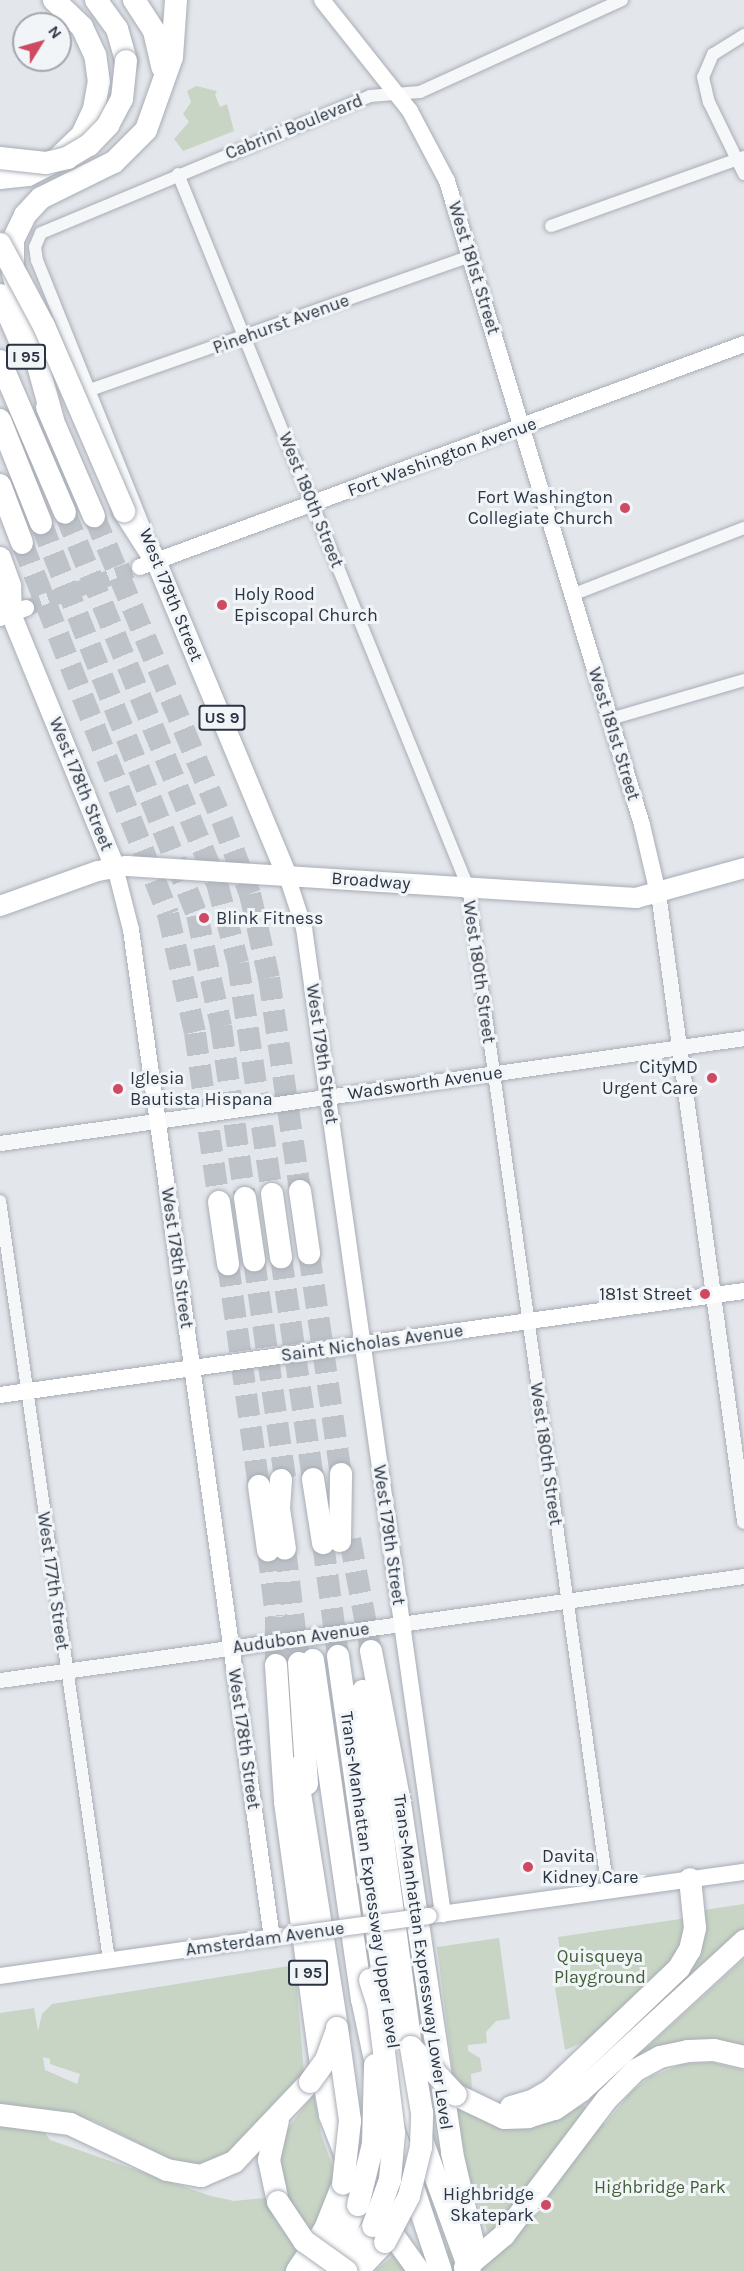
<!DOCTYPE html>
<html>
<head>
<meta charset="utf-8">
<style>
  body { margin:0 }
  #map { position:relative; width:744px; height:2271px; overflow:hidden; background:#e3e6eb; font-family:Karla,sans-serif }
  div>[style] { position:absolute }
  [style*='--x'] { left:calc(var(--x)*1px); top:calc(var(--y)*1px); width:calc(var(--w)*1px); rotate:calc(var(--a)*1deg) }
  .green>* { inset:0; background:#c8d5c4 }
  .secondary-tunnel>* { height:16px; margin-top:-8px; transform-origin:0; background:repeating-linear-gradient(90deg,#bec2c9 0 16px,transparent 0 24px) }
  .motorway-tunnel>* { height:22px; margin-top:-11px; transform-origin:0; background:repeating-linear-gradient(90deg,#bec2c9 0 22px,transparent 0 33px) }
  .roads { filter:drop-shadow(0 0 2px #a8adb5) drop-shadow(0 0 2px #a8adb5) }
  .minor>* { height:12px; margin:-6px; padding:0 6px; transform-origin:6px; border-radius:6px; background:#f5f7f9 }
  .tertiary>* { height:15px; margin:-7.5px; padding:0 7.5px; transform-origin:7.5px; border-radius:7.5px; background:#f5f7f9 }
  .secondary>* { height:16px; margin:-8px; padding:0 8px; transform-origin:8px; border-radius:8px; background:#fff }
  .primary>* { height:20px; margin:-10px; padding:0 10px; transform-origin:10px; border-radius:10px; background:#fff }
  .motorway>* { height:22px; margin:-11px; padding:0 11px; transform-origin:11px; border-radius:11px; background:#fff }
  .bridges { filter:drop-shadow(0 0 2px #a8adb5) drop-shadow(0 0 2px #a8adb5) }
  .secondary-bridge>* { height:16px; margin:-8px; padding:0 8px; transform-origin:8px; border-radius:8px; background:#fff }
  .motorway-bridge>* { height:22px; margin:-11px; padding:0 11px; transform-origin:11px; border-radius:11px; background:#fff }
  .dots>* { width:16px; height:16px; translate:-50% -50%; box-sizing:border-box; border:3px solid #f2f5f8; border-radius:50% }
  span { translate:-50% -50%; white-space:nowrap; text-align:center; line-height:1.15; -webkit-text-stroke:6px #f2f5f8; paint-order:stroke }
  .shield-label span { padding:2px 4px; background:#f2f5f8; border:2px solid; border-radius:4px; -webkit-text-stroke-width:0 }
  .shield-label { font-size:16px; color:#2a3443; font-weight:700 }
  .street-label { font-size:18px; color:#2a3443 }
  .poi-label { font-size:18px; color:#2a3443 }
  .right { translate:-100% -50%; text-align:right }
  .left { translate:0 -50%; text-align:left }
  .park-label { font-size:18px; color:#405f38 }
  .north { position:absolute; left:12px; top:12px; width:60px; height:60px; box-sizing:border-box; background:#f2f5f8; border:2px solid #a2a8b0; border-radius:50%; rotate:53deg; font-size:16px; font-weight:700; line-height:24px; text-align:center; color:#2a3443 }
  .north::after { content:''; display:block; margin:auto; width:21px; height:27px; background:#ce4961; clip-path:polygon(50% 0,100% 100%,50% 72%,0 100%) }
</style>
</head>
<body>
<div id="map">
  <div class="green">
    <i style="clip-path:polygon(196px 86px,217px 91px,215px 95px,220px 107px,227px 104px,234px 131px,183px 151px,174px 139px,189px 122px,183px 114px,191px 102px,187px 91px)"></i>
    <i style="clip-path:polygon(744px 1904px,744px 1929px,685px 1979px,704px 1910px)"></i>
    <i style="clip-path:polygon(687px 1918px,677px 1956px,589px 2040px,565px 2050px,555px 1988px,565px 1986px,558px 1937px)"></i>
    <i style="clip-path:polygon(499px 1938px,510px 2019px,496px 2021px,486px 2032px,487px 2043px,468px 2045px,468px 2051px,480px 2058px,482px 2071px,471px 2074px,472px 2090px,454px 2080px,437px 1947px)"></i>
    <i style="clip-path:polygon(744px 1959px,744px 2046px,719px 2040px,688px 2040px,622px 2070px)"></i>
    <i style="clip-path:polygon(evenodd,295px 1965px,304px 2074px,235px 2149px,208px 2164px,178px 2163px,92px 2120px,42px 2109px,0 2107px,0 2013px,34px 2008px,38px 2031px,42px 2014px,52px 2004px,295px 1965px,43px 2057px,50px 2059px,50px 2064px,80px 2074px,77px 2084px,45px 2070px,43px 2057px)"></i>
    <i style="clip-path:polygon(711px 2062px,744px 2070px,744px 2271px,375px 2271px,394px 2255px,404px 2265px,489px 2236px,468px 2173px,456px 2107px,489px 2120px,583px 2105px,605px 2124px,631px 2092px,650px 2077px,683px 2064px)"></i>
    <i style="clip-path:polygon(314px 2094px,321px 2134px,335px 2173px,322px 2271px,0 2271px,0 2122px,38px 2123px,50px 2140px,211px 2196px,234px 2201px,265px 2198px,268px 2206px,283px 2135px)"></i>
  </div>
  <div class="secondary-tunnel">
    <i style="--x:26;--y:608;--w:121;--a:-19.8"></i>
  </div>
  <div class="motorway-tunnel">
    <i style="--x:65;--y:513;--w:400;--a:67.7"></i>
    <i style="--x:217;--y:883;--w:83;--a:75.3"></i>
    <i style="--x:238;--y:963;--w:233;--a:81.6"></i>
    <i style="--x:94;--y:516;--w:330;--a:67.2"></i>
    <i style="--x:222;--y:820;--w:79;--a:69.3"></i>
    <i style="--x:250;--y:894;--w:86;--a:77.3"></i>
    <i style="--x:269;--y:978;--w:215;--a:81.7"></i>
    <i style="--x:41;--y:523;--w:422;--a:68.3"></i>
    <i style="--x:197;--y:915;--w:114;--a:77.8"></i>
    <i style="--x:221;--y:1026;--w:174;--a:82.1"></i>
    <i style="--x:22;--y:543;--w:399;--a:68.5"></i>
    <i style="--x:168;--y:914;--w:122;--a:77.2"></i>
    <i style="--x:195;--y:1033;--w:171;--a:81.9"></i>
    <i style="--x:309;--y:1253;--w:223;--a:81.8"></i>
    <i style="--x:281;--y:1257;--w:224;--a:81.8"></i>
    <i style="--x:254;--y:1260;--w:221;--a:81.9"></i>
    <i style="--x:228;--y:1264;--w:224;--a:82.1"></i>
    <i style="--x:350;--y:1539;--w:114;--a:79.4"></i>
    <i style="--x:323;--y:1543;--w:114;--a:82.4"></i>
    <i style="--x:285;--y:1549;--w:115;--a:83"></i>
    <i style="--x:268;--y:1550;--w:67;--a:83.2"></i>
    <i style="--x:276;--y:1617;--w:48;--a:90"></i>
  </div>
  <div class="roads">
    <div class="minor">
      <i style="--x:744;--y:35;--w:36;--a:148"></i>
      <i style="--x:713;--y:54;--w:25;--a:113"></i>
      <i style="--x:703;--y:77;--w:26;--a:77"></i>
      <i style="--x:709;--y:102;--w:80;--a:64.1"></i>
      <i style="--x:178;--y:174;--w:770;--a:67.87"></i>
      <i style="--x:468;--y:887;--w:1014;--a:82.06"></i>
      <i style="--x:551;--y:226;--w:205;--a:-19.7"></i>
      <i style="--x:90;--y:390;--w:404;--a:-19.4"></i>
      <i style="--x:145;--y:529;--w:289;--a:-111.9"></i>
      <i style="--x:37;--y:261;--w:14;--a:-98"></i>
      <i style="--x:35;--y:247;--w:15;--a:-67"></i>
      <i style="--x:41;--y:233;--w:356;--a:-22.6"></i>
      <i style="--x:370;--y:96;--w:50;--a:-4.6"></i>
      <i style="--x:420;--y:92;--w:222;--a:-24.5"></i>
      <i style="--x:572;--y:595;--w:185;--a:-21.3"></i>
      <i style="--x:610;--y:719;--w:140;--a:-16.2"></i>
      <i style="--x:0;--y:1201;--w:767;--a:81.83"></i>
    </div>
    <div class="tertiary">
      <i style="--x:658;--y:893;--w:634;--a:82.2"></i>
      <i style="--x:0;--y:1143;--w:751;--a:-8.03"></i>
      <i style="--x:0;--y:1680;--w:751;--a:-7.96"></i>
    </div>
    <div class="secondary">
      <i style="--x:322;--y:0;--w:142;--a:51.6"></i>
      <i style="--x:410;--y:111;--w:79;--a:62.1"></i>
      <i style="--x:447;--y:181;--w:673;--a:73.15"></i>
      <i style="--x:642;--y:825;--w:70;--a:76.8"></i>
      <i style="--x:140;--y:567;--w:644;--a:-20.26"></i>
      <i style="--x:0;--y:618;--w:28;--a:-21"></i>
      <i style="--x:115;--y:867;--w:65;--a:75.7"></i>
      <i style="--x:131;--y:930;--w:1018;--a:82.04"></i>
      <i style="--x:287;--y:876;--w:55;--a:71.9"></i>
      <i style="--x:304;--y:928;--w:996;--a:81.98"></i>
      <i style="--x:0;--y:1395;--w:751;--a:-7.96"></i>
      <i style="--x:433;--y:1915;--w:314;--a:-7.9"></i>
      <i style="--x:0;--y:1976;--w:284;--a:-8.1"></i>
    </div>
    <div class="primary">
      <i style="--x:156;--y:561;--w:341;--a:67.4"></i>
      <i style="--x:1;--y:603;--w:15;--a:48"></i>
      <i style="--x:11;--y:614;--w:274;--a:67.7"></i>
      <i style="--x:0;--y:906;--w:104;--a:-19.7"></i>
      <i style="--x:98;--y:871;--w:29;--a:-10"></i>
      <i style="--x:127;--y:866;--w:510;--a:3.6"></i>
      <i style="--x:636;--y:898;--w:112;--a:-15.5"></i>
    </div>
    <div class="motorway">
      <i style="--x:96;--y:0;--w:36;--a:54"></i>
      <i style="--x:117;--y:29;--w:33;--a:74"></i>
      <i style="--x:134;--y:0;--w:37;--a:57"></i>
      <i style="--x:154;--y:31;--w:37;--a:77"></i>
      <i style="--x:0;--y:178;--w:28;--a:-6"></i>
      <i style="--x:28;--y:175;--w:30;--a:-27"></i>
      <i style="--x:55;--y:161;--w:37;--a:-44"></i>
      <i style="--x:82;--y:135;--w:29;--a:-65"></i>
      <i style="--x:94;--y:109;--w:27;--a:-80"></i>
      <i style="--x:99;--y:82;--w:27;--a:-98"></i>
      <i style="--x:95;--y:55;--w:31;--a:-115"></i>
      <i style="--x:82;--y:27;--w:39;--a:-136"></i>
      <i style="--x:0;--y:295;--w:52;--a:66.4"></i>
      <i style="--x:0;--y:361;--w:165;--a:66.8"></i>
      <i style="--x:47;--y:407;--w:119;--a:66.7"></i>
      <i style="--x:0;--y:420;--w:111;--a:68.3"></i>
      <i style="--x:53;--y:420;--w:151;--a:-105.3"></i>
      <i style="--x:13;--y:274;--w:34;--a:-90"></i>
      <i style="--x:13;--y:240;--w:28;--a:-64"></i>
      <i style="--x:25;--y:215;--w:23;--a:-47"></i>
      <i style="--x:41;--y:198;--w:81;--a:-26.3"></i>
      <i style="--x:114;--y:162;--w:45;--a:-45"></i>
      <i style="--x:146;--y:130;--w:77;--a:-70.4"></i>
      <i style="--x:172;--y:57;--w:57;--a:-86"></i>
      <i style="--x:0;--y:485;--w:62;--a:69.2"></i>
      <i style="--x:124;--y:511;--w:59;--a:57.4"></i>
      <i style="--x:0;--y:558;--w:30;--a:70"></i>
      <i style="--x:10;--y:586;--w:28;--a:88"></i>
      <i style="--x:300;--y:1191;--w:63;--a:81.7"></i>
      <i style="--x:272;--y:1194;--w:64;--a:81.9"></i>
      <i style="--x:245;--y:1198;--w:63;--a:81.7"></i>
      <i style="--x:219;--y:1202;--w:63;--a:81.7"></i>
      <i style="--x:313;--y:1479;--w:65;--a:81.1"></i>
      <i style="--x:281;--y:1480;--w:29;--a:94"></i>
      <i style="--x:279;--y:1509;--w:40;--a:81.5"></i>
      <i style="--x:259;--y:1486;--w:65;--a:82"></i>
      <i style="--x:340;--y:1541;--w:67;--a:-89.1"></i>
      <i style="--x:371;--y:1651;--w:155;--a:79.2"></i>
      <i style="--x:400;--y:1803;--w:354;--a:81.5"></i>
      <i style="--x:452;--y:2153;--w:97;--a:76.8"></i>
      <i style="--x:338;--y:1656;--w:402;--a:82"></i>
      <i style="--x:394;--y:2054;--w:59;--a:73.1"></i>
      <i style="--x:411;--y:2110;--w:171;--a:69.9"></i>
      <i style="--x:313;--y:1660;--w:343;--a:81.8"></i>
      <i style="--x:362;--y:1999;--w:87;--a:78"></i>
      <i style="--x:299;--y:1663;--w:121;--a:86.2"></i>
      <i style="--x:276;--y:1665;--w:137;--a:86.2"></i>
      <i style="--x:285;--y:1802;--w:258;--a:82.2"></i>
      <i style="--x:320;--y:2058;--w:58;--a:80"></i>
      <i style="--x:330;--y:2115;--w:53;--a:68.8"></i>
      <i style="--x:363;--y:1691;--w:359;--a:82.3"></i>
      <i style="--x:296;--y:1768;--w:263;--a:81"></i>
      <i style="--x:456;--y:2095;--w:53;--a:25.6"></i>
      <i style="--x:504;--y:2118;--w:24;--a:-2"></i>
      <i style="--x:528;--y:2117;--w:28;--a:-17"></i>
      <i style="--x:555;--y:2109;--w:32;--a:-35"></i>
      <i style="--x:581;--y:2091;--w:222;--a:-42.6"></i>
      <i style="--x:511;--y:2107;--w:22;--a:-16"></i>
      <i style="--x:532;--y:2101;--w:22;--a:-30"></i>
      <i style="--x:551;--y:2090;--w:177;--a:-43.6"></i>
      <i style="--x:679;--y:1968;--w:21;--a:-59"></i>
      <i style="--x:690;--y:1950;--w:23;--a:-77"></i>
      <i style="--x:695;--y:1928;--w:49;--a:-95.8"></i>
      <i style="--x:0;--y:2115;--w:71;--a:7.3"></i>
      <i style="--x:70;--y:2124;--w:107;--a:25.4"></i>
      <i style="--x:167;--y:2170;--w:35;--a:10"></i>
      <i style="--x:201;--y:2176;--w:36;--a:-23"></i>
      <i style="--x:234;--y:2162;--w:110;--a:-46.5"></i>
      <i style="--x:393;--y:2127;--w:152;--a:71.6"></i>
      <i style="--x:278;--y:2202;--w:43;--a:-102.1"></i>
      <i style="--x:269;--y:2160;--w:41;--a:-77.3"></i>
      <i style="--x:381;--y:2218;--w:65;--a:54.4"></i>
      <i style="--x:465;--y:2268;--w:51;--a:-40.2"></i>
      <i style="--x:504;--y:2235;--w:171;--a:-52.9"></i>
      <i style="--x:607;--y:2099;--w:41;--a:-45"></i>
      <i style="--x:636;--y:2070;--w:27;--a:-28"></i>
      <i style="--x:660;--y:2057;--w:29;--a:-12"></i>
      <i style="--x:688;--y:2051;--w:26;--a:-2"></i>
      <i style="--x:714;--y:2050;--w:31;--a:13"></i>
      <i style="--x:313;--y:2270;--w:39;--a:-48"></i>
      <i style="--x:339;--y:2241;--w:41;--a:-62.2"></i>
      <i style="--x:297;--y:2271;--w:50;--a:-56.3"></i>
      <i style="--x:325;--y:2229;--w:48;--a:-68.2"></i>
      <i style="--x:343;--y:2271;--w:54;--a:-56.3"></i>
      <i style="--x:357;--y:2271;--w:40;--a:-46"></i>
    </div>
  </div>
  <div class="bridges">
    <div class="secondary-bridge">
      <i style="--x:290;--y:1935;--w:140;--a:-7.8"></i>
    </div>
    <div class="motorway-bridge">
      <i style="--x:0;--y:158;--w:46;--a:6.2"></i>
      <i style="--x:46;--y:163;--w:22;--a:-13"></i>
      <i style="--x:67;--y:158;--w:26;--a:-31"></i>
      <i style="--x:89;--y:145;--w:28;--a:-46"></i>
      <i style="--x:108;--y:125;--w:30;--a:-62"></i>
      <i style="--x:122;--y:99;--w:38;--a:-84"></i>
      <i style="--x:0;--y:244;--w:93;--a:61.8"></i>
      <i style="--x:44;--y:326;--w:202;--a:66.6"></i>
      <i style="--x:370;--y:1980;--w:25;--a:72"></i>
      <i style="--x:378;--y:2004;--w:130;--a:82.9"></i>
      <i style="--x:394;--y:2133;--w:47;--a:94.9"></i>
      <i style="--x:390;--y:2180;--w:49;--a:110.3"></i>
      <i style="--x:337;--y:2028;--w:94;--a:82"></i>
      <i style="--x:350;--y:2121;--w:63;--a:96.3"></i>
      <i style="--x:412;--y:2048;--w:64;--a:46.9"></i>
      <i style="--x:310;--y:2082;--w:27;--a:-54"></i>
      <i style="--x:326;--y:2060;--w:30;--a:-70"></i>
      <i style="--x:278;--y:2202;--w:47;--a:56.3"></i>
      <i style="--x:304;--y:2241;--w:52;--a:35.5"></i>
      <i style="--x:358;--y:2205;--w:63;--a:-76.2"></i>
      <i style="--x:373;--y:2144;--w:79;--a:-88.5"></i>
      <i style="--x:385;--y:2242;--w:52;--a:-62.4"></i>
      <i style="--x:409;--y:2196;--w:50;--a:-76.2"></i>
      <i style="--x:421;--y:2147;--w:34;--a:-88"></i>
      <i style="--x:422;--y:2113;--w:67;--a:-99.5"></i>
    </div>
  </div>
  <div class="dots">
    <i style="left:625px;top:508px;background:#ce4961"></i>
    <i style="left:222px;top:605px;background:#ce4961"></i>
    <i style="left:204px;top:918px;background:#ce4961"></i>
    <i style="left:712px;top:1078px;background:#ce4961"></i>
    <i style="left:118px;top:1089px;background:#ce4961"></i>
    <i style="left:705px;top:1294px;background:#ce4961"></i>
    <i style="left:528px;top:1867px;background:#ce4961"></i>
    <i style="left:546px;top:2205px;background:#ce4961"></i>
  </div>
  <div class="shield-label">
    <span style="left:26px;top:357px">I 95</span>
    <span style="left:222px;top:718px">US 9</span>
    <span style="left:308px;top:1973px">I 95</span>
  </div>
  <div class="street-label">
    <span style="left:294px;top:127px;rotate:-22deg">Cabrini Boulevard</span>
    <span style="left:474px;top:268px;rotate:73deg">West 181st Street</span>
    <span style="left:281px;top:324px;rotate:-20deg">Pinehurst Avenue</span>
    <span style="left:442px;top:457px;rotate:-20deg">Fort Washington Avenue</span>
    <span style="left:311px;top:500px;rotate:68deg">West 180th Street</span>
    <span style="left:171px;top:595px;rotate:68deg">West 179th Street</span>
    <span style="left:614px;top:734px;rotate:73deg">West 181st Street</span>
    <span style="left:81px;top:784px;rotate:68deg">West 178th Street</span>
    <span style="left:371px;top:881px;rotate:4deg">Broadway</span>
    <span style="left:479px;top:972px;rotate:82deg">West 180th Street</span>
    <span style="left:322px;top:1054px;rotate:82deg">West 179th Street</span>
    <span style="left:425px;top:1083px;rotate:-8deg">Wadsworth Avenue</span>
    <span style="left:177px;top:1258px;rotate:82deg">West 178th Street</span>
    <span style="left:372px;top:1343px;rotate:-8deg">Saint Nicholas Avenue</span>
    <span style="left:546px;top:1454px;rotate:82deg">West 180th Street</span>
    <span style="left:389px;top:1535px;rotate:82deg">West 179th Street</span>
    <span style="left:53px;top:1581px;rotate:82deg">West 177th Street</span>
    <span style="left:301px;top:1638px;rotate:-8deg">Audubon Avenue</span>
    <span style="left:244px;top:1739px;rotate:82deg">West 178th Street</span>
    <span style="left:370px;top:1880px;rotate:82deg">Trans-Manhattan Expressway Upper Level</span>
    <span style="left:265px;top:1939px;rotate:-8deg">Amsterdam Avenue</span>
    <span style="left:423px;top:1962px;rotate:82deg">Trans-Manhattan Expressway Lower Level</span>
  </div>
  <div class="poi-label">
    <span class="right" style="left:613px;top:508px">Fort Washington<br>Collegiate Church</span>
    <span class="left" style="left:234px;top:605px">Holy Rood<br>Episcopal Church</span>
    <span class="left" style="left:216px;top:918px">Blink Fitness</span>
    <span class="right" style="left:698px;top:1078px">CityMD<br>Urgent Care</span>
    <span class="left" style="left:130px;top:1089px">Iglesia<br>Bautista Hispana</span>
    <span class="right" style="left:692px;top:1294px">181st Street</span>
    <span class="left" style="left:542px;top:1867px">Davita<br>Kidney Care</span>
    <span class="right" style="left:534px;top:2205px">Highbridge<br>Skatepark</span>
  </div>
  <div class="park-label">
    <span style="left:600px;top:1967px">Quisqueya<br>Playground</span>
    <span style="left:660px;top:2187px">Highbridge Park</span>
  </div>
  <div class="north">N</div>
</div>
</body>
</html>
